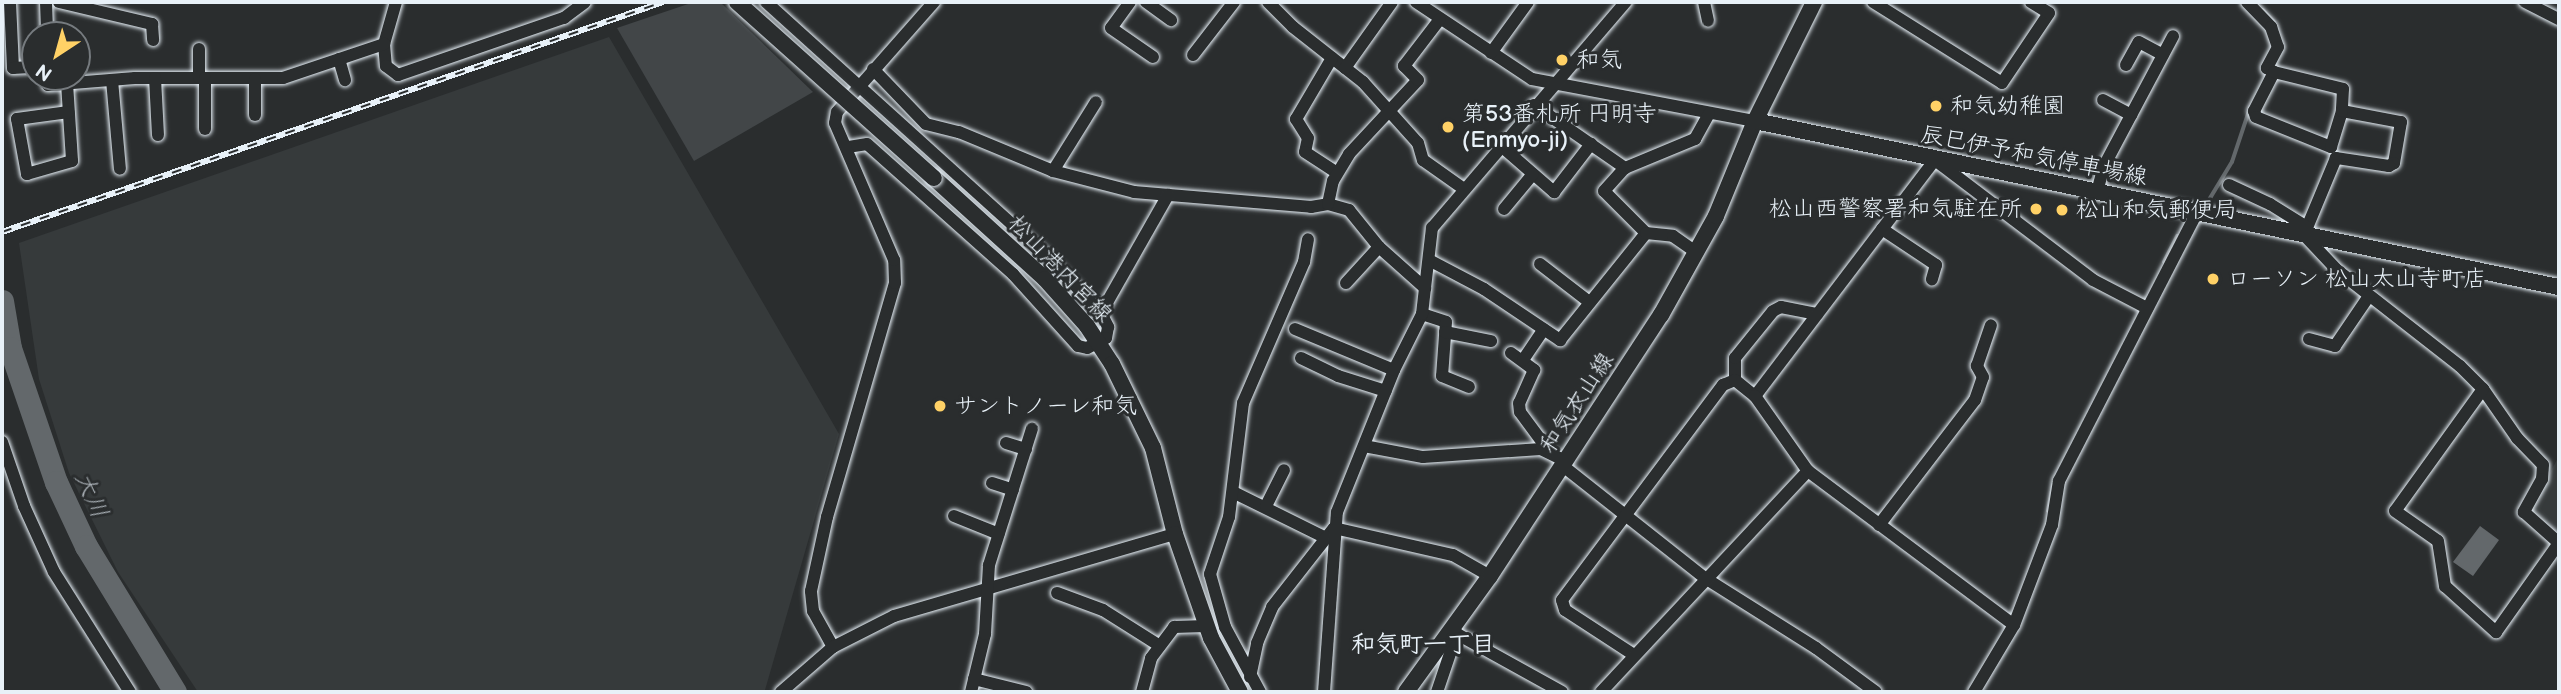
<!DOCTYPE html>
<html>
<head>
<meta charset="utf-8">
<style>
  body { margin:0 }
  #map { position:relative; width:2561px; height:694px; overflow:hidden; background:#2a2d2e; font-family:"Balsamiq Sans","Klee One",sans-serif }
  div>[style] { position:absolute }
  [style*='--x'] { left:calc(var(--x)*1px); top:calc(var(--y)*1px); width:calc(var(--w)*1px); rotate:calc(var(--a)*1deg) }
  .built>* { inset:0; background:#363a3b }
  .green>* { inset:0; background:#424648 }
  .water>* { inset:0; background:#63686b }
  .stream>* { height:3.5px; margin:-1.75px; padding:0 1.75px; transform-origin:1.75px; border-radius:1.75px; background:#63686b }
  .river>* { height:23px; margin:-11.5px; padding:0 11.5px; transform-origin:11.5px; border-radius:11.5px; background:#63686b }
  .roads { filter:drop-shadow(0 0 2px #e8f1f8) drop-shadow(0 0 2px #e8f1f8) }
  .minor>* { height:12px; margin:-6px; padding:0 6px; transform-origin:6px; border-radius:6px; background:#2a2d2e }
  .major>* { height:16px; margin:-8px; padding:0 8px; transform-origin:8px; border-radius:8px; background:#2a2d2e }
  .rail>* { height:6px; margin-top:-3px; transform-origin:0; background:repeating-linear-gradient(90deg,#2a2d2e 0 10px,#e8f1f8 0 20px); box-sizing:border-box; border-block:2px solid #e8f1f8 }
  .bridges { filter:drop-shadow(0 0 2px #e8f1f8) drop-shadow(0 0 2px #e8f1f8) }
  .major-bridge>* { height:16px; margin:-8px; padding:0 8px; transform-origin:8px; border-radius:8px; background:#2a2d2e }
  .dots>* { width:19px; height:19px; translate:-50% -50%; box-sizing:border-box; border:4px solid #2a2d2e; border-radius:50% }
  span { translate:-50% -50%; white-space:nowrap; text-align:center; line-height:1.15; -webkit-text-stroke:6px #2a2d2e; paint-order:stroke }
  .poi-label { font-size:23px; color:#e8f1f8 }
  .left { translate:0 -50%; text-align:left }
  .right { translate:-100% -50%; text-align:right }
  .street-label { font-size:23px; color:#e8f1f8 }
  .water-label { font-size:24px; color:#acb3b9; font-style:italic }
  .neighbourhood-label { font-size:24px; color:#e8f1f8; font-weight:700 }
  .frame { position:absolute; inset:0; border:4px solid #e8f1f8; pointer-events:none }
  .north { position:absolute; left:21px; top:21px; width:70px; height:70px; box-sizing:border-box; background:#2a2d2e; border:2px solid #767b7f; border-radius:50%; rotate:216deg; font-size:19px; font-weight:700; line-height:28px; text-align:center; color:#e8f1f8 }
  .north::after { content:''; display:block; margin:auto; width:24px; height:32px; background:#ffd166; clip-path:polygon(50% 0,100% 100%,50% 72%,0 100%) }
</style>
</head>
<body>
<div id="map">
  <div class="built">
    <i style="clip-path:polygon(609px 37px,839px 434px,765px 690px,198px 692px,118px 572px,69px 473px,39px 379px,19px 243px)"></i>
    <i style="clip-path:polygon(2559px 456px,2559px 536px,2528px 514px)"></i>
  </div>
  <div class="green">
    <i style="clip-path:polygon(694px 2px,720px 2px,813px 92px,694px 161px,617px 28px)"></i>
  </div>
  <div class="water">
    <i style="clip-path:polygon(2480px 526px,2499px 540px,2473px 576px,2453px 562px)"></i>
  </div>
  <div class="stream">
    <i style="--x:2263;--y:10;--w:16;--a:47"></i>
    <i style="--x:2209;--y:200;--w:44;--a:-58.8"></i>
    <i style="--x:2232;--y:162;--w:57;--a:-71.6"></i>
    <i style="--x:2164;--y:262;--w:29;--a:-63"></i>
    <i style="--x:2048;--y:511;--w:26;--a:-79"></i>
  </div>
  <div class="river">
    <i style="--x:2;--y:301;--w:48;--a:80.3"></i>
    <i style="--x:10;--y:348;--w:142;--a:71.1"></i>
    <i style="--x:56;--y:482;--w:71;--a:64.9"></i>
    <i style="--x:86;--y:546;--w:171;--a:58.6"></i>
  </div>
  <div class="roads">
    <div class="minor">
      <i style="--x:10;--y:2;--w:66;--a:87.4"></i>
      <i style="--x:13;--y:68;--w:22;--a:-3"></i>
      <i style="--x:46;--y:2;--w:33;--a:88"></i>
      <i style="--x:59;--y:2;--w:96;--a:13.3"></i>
      <i style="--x:152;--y:24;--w:16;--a:86"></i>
      <i style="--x:396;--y:2;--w:44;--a:105.9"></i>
      <i style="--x:384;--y:44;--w:22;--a:85"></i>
      <i style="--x:386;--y:66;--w:15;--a:37"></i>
      <i style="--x:398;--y:75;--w:176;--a:-19"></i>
      <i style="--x:564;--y:18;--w:26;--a:-37"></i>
      <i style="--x:766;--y:2;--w:382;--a:42.1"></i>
      <i style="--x:1049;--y:258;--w:76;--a:46.6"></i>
      <i style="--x:1101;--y:313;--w:16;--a:63"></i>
      <i style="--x:1108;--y:327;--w:11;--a:100"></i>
      <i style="--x:1106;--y:338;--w:21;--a:152"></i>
      <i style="--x:1087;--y:348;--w:9;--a:-167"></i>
      <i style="--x:1078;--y:346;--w:97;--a:-132.1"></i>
      <i style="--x:1013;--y:274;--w:195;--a:-138.3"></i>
      <i style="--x:867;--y:144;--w:20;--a:171"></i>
      <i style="--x:1130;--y:2;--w:32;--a:126"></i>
      <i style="--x:1111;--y:28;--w:51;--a:34.6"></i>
      <i style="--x:1146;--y:2;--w:31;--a:36"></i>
      <i style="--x:1268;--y:2;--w:35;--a:45"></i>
      <i style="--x:1293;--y:27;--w:89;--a:38.2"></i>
      <i style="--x:1363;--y:82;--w:82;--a:48"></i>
      <i style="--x:1418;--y:143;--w:18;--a:74"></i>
      <i style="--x:1423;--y:160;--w:50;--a:35.3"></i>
      <i style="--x:1416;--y:2;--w:139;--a:33.6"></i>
      <i style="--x:1532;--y:79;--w:227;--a:10.7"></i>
      <i style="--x:1704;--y:2;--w:19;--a:78"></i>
      <i style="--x:1873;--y:2;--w:152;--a:32.1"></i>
      <i style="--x:2002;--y:83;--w:84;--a:-56.1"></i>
      <i style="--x:2049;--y:13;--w:21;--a:-149"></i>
      <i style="--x:2247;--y:2;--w:35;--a:46"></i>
      <i style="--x:2271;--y:27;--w:21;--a:71"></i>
      <i style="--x:2278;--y:47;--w:24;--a:118"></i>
      <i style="--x:2267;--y:68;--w:8;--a:30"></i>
      <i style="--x:2274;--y:72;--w:44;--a:117.1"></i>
      <i style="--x:2254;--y:111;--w:6;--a:72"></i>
      <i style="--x:2256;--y:117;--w:81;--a:21.8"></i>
      <i style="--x:2331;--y:147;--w:38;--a:-73"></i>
      <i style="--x:2342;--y:111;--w:60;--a:10.6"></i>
      <i style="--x:2401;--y:122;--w:42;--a:99.7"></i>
      <i style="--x:2394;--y:163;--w:6;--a:149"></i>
      <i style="--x:2389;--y:166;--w:54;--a:-171.4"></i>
      <i style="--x:2336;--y:158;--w:83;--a:112.6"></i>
      <i style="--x:2304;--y:235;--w:48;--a:46.7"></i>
      <i style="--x:2337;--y:270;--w:156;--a:38"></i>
      <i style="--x:2460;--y:366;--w:33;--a:45"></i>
      <i style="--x:2483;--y:389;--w:60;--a:55.2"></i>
      <i style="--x:2517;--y:438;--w:37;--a:46"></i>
      <i style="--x:2543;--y:465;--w:14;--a:94"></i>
      <i style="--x:2542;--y:479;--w:38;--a:119"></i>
      <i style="--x:2524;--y:512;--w:47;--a:41.5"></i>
      <i style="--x:2525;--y:2;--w:38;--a:27"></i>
      <i style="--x:1491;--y:53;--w:63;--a:-54"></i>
      <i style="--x:1193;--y:55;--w:67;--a:-52.3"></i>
      <i style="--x:1332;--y:58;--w:71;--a:120.5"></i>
      <i style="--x:1296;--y:119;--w:22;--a:58"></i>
      <i style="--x:1308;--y:138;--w:14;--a:102"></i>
      <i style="--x:1305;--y:152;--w:38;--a:33"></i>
      <i style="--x:339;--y:59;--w:22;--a:74"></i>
      <i style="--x:2126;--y:65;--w:26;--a:-61"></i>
      <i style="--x:2139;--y:42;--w:27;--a:28"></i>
      <i style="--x:1345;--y:68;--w:81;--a:-54.5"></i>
      <i style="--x:873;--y:69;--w:76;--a:46.1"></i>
      <i style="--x:926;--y:124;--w:34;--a:14"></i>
      <i style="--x:959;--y:132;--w:102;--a:22.5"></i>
      <i style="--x:1053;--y:171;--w:84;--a:14.5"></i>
      <i style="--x:1134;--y:192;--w:178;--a:4.8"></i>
      <i style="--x:1311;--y:207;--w:17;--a:-10"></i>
      <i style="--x:1328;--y:204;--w:22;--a:16"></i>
      <i style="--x:1349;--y:210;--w:48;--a:51"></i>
      <i style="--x:1379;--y:247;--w:62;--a:41.7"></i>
      <i style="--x:2274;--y:72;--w:71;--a:13.8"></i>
      <i style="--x:2343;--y:89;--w:22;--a:93"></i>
      <i style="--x:47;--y:77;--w:8;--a:83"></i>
      <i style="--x:48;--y:85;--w:87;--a:-4.6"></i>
      <i style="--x:135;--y:78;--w:148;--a:0"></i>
      <i style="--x:283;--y:78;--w:107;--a:-18.6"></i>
      <i style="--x:155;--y:78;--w:57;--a:87"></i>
      <i style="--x:199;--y:78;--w:29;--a:-90"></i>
      <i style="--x:255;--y:79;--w:36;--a:90"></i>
      <i style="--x:112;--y:80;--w:89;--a:84.9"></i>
      <i style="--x:67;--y:83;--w:78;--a:86.3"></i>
      <i style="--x:72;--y:161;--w:47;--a:163.9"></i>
      <i style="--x:27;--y:174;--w:56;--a:-100.3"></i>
      <i style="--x:17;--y:119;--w:52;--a:-7.7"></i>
      <i style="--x:2103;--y:100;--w:32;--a:28"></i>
      <i style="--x:1534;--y:105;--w:111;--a:34.7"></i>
      <i style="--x:205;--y:129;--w:51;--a:-90"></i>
      <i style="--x:1500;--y:145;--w:72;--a:41"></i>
      <i style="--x:1554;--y:192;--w:61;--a:-52.4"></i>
      <i style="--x:1053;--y:171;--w:81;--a:-58.1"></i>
      <i style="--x:2229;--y:185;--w:45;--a:24.9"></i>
      <i style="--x:2270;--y:204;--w:44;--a:31.9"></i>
      <i style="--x:2097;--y:192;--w:27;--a:-75"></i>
      <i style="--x:2104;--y:166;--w:147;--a:-62"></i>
      <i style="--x:1328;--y:204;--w:24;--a:-78"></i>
      <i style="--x:1333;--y:181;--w:31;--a:-59"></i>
      <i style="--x:1349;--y:154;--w:101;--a:-47"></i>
      <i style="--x:1418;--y:80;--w:20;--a:-135"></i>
      <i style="--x:1404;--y:66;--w:59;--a:-52.5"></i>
      <i style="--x:1504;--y:209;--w:45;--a:-50.4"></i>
      <i style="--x:1882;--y:229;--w:65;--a:33.7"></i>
      <i style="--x:1936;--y:265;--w:15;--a:106"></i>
      <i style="--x:1646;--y:233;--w:59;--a:-135"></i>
      <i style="--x:1604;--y:191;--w:31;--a:-48"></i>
      <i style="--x:1625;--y:168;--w:76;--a:-22.5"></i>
      <i style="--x:1695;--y:139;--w:29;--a:-61"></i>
      <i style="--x:1429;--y:260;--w:62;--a:27.8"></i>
      <i style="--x:1484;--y:289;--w:92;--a:33.9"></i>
      <i style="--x:1560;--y:340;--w:137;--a:-51.2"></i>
      <i style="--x:1646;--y:233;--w:27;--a:6"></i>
      <i style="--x:1673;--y:236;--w:29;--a:35"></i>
      <i style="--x:1540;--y:264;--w:61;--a:37.6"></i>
      <i style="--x:1346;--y:283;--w:49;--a:-47.5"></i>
      <i style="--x:1101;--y:313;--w:136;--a:-60.4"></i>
      <i style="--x:1422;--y:314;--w:25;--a:18"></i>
      <i style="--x:1446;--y:322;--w:54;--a:94.2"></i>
      <i style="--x:1442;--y:376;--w:29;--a:22"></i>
      <i style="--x:1295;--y:329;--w:107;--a:22.5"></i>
      <i style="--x:1445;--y:332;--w:47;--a:11.1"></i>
      <i style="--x:2309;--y:339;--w:27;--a:15"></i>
      <i style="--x:2335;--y:346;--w:60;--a:-55.8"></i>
      <i style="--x:1511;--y:353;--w:29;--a:36"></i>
      <i style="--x:1534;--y:370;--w:36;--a:114"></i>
      <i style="--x:1519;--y:403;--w:9;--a:84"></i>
      <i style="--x:1520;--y:412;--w:49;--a:53.4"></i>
      <i style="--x:1301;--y:358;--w:41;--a:25.9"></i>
      <i style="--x:1338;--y:376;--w:50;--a:17.4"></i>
      <i style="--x:1523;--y:360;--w:37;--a:-56"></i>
      <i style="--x:1735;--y:380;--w:22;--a:-90"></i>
      <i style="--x:1735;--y:358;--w:60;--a:-51"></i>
      <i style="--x:1773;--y:311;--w:9;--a:-27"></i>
      <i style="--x:1781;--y:307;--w:37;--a:11"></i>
      <i style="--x:2483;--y:389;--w:150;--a:125.8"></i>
      <i style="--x:2395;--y:511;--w:52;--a:34.9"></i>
      <i style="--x:2438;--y:541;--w:46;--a:81.2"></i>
      <i style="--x:2445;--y:586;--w:69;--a:42"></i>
      <i style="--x:2496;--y:632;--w:109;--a:-54.7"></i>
      <i style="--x:1755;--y:396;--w:297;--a:-52.7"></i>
      <i style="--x:1935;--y:160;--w:198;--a:37.2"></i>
      <i style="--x:2093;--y:280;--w:61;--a:27.4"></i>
      <i style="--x:2;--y:442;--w:68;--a:71"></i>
      <i style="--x:24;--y:506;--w:72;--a:65.6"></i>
      <i style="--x:54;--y:572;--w:142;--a:57.7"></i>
      <i style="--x:1006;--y:443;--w:21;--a:17"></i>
      <i style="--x:1364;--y:446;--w:60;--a:10.6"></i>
      <i style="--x:1423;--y:457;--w:118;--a:-3.9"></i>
      <i style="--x:1541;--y:449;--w:28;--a:26"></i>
      <i style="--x:1563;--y:466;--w:181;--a:38.3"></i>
      <i style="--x:1705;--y:578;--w:131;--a:32.2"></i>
      <i style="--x:1816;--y:648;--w:74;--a:36.3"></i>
      <i style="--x:992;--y:483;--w:22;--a:18"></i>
      <i style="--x:1233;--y:492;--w:104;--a:26.3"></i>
      <i style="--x:1266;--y:506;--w:40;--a:-63.4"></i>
      <i style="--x:954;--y:516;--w:48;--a:21.8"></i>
      <i style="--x:1879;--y:525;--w:158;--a:-52.5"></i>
      <i style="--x:1975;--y:400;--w:24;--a:-71"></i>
      <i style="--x:1983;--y:377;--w:13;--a:-119"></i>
      <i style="--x:1977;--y:366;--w:43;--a:-71.1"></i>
      <i style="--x:1057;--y:593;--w:49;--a:20.3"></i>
      <i style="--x:1103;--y:610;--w:67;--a:32.3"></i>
      <i style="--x:1450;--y:630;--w:128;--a:29"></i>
      <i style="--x:833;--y:647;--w:41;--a:-119.1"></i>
      <i style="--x:813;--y:611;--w:20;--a:-96"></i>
      <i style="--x:811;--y:591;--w:76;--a:-77.8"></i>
      <i style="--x:827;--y:517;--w:244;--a:-73.8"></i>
      <i style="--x:895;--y:283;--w:23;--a:-92"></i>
      <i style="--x:894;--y:260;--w:149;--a:-113.3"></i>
      <i style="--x:835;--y:123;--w:11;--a:-80"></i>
      <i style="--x:837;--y:112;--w:147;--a:-48.6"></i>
      <i style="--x:1634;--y:655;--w:82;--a:-146.9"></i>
      <i style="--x:1565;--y:610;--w:10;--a:-107"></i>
      <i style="--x:1562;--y:600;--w:269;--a:-53.2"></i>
      <i style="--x:1723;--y:385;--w:13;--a:-23"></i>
      <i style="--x:1735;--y:380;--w:26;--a:39"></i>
      <i style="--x:1755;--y:396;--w:92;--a:54.8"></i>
      <i style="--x:1808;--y:471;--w:257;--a:36.8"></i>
      <i style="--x:1250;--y:677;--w:35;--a:-78"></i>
      <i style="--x:1257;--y:643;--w:39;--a:-67"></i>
      <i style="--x:1272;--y:607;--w:100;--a:-51.9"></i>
      <i style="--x:1334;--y:528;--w:122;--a:12.8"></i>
      <i style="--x:1453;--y:555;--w:43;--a:29.6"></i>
      <i style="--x:974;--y:679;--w:54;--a:14"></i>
      <i style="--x:781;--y:692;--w:69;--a:-40.9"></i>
      <i style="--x:833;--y:647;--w:68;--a:-26.9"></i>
      <i style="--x:894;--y:616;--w:293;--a:-16.3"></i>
      <i style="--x:971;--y:692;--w:60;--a:-76.4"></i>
      <i style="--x:985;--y:634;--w:69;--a:-86.7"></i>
      <i style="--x:989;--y:565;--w:143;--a:-72.5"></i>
      <i style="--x:1142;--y:692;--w:35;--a:-75"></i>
      <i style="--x:1151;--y:658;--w:39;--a:-53"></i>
      <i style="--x:1174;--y:627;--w:32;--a:-2"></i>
      <i style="--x:1260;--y:692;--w:74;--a:-118.3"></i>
      <i style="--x:1225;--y:627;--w:55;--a:-105.8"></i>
      <i style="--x:1210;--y:574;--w:60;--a:-71.6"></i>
      <i style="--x:1229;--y:517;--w:115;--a:-83"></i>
      <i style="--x:1243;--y:403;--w:154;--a:-66.6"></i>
      <i style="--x:1304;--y:262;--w:23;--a:-80"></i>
      <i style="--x:1324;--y:692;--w:180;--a:-85.9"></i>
      <i style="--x:1337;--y:512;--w:153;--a:-68.1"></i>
      <i style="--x:1394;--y:370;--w:63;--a:-63.4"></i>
      <i style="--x:1422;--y:314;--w:87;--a:-83.4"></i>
      <i style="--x:1432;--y:228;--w:298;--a:-49.4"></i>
      <i style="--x:1437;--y:692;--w:62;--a:-71.3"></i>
      <i style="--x:1601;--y:692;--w:303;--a:-46.9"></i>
      <i style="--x:1974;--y:692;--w:78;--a:-59.2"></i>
      <i style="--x:2014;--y:625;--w:107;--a:-69.2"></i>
      <i style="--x:2052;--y:525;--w:45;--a:-81"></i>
      <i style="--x:2059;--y:481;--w:302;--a:-62.8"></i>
    </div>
    <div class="major">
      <i style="--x:1755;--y:121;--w:821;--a:11.67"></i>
      <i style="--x:934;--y:178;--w:150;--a:42.3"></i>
      <i style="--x:1045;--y:279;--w:63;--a:48.2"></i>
      <i style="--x:1087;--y:326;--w:45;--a:56.7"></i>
      <i style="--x:1112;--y:364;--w:93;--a:64"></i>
      <i style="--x:1153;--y:448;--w:89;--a:75.7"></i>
      <i style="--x:1175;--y:534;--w:110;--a:70.9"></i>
      <i style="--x:1211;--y:638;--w:61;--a:61.8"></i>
      <i style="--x:1406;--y:692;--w:143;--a:-54.1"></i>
      <i style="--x:1490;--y:576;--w:312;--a:-56.8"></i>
      <i style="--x:1661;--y:315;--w:113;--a:-60.9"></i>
      <i style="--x:1716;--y:216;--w:103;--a:-67.7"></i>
      <i style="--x:1755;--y:121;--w:133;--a:-63.6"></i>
    </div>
  </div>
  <div class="rail">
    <i style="--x:2;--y:232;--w:700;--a:-19.19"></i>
  </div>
  <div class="bridges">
    <div class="major-bridge">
      <i style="--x:737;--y:2;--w:264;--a:41.8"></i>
    </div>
  </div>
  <div class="dots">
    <i style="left:1562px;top:60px;background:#ffd166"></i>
    <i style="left:1936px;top:106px;background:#ffd166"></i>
    <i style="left:1448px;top:127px;background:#ffd166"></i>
    <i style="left:2036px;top:209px;background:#ffd166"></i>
    <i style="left:2062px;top:210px;background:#ffd166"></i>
    <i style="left:2213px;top:279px;background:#ffd166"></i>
    <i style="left:940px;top:406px;background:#ffd166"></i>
  </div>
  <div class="poi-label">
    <span class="left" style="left:1576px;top:60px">和気</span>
    <span class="left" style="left:1950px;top:106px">和気幼稚園</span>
    <span class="left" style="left:1462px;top:127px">第53番札所 円明寺<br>(Enmyo-ji)</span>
    <span class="right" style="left:2022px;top:209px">松山西警察署和気駐在所</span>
    <span class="left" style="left:2076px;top:210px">松山和気郵便局</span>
    <span class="left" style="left:2227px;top:279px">ローソン 松山太山寺町店</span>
    <span class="left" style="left:954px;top:406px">サントノーレ和気</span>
  </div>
  <div class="street-label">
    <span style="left:2034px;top:156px;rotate:11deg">辰巳伊予和気停車場線</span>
    <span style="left:1060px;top:269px;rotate:46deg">松山港内宮線</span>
    <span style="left:1577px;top:403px;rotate:-57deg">和気衣山線</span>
  </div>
  <div class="water-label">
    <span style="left:91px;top:495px;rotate:66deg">大川</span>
  </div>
  <div class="neighbourhood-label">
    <span style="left:1423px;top:645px">和気町一丁目</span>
  </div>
  <div class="frame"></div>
  <div class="north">N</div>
</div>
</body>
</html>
